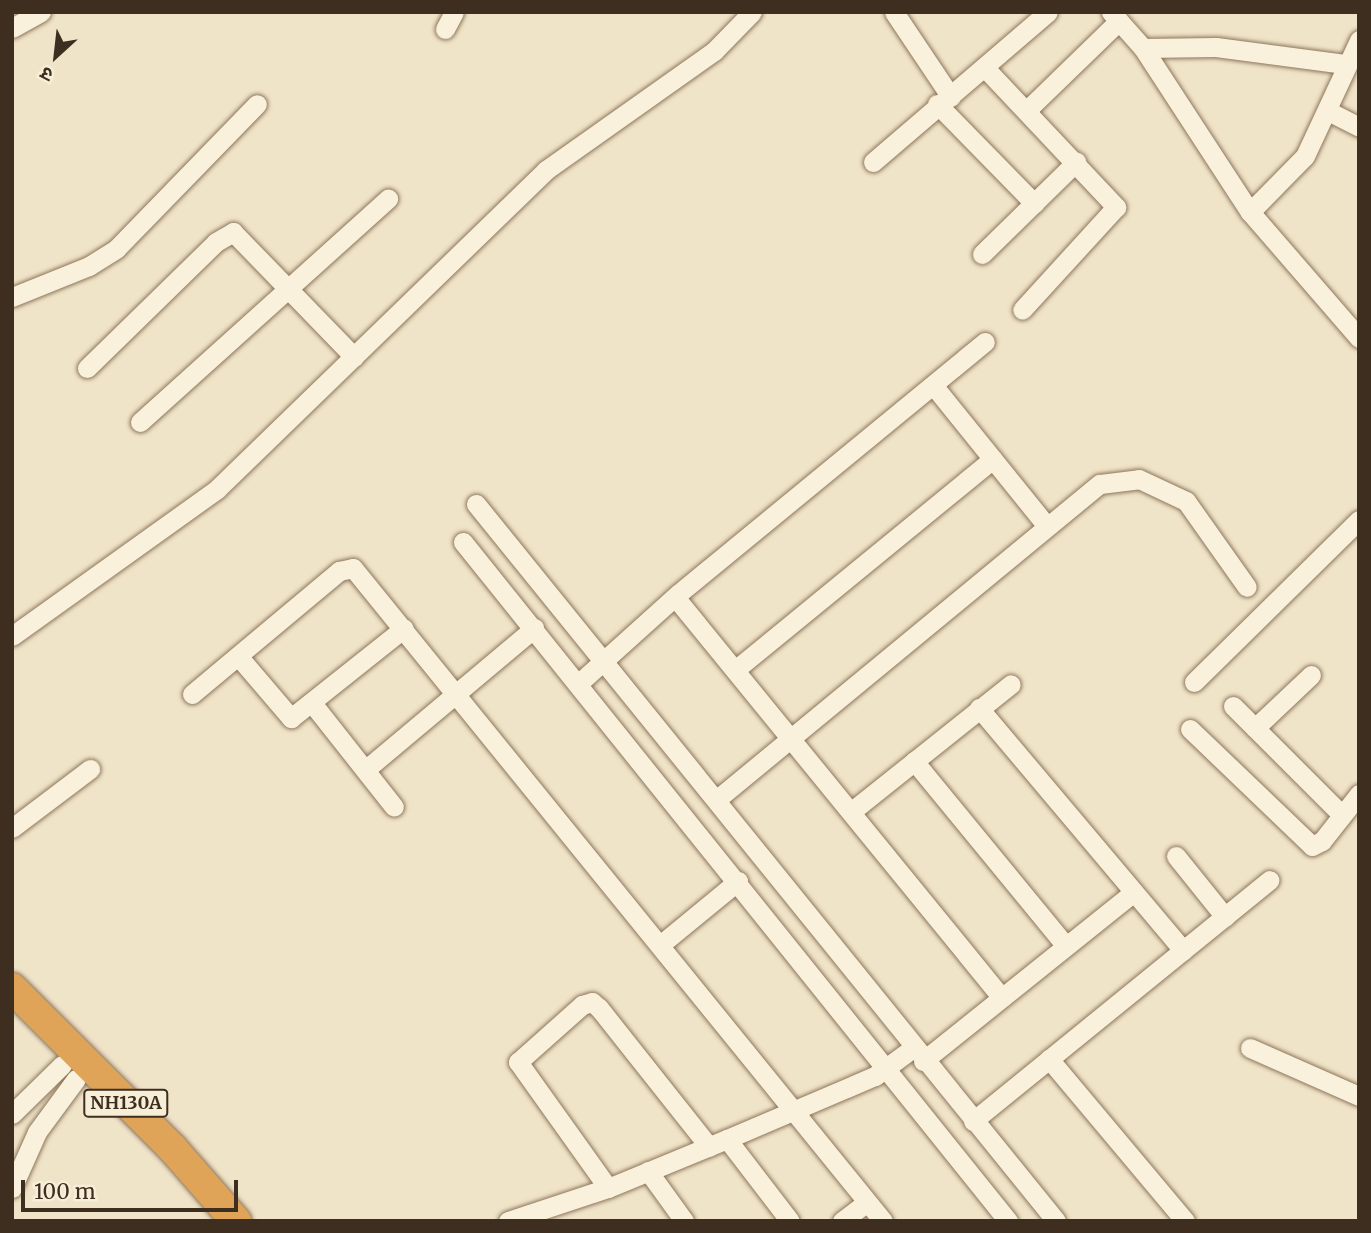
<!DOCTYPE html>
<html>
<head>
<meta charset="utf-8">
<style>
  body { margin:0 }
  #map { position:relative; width:1371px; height:1233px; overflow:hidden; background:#f0e4c8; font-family:Merriweather,"Noto Sans Devanagari",serif }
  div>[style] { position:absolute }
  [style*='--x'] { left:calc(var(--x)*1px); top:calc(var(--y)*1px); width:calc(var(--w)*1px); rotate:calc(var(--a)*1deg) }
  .roads { filter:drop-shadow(0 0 2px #8d765c) drop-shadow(0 0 2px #8d765c) }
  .minor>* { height:19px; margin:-9.5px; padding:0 9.5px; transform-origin:9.5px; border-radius:9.5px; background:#faf1dc }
  .highway>* { height:30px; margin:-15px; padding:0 15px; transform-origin:15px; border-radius:15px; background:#e0a458 }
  span { translate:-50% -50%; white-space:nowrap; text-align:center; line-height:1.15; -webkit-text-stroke:5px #f7eed8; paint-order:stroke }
  .shield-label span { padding:2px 5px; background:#f7eed8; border:2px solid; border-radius:5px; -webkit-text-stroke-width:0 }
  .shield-label { font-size:18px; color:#3d2e20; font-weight:700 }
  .frame { position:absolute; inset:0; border:14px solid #3d2e20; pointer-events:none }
  .north { position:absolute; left:21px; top:21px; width:70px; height:70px; -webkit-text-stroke:5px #f7eed8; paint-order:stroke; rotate:207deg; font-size:19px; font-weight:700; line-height:28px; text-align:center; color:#3d2e20 }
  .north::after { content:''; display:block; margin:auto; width:24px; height:32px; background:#3d2e20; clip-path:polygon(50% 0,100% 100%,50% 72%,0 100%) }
  .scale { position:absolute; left:21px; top:1180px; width:217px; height:32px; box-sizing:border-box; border:4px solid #3d2e20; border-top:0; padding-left:9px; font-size:21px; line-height:24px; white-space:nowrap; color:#3d2e20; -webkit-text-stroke:5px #f7eed8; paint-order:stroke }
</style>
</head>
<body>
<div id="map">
  <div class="roads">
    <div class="minor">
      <i style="--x:894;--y:12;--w:102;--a:56.2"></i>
      <i style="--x:1111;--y:12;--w:48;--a:48.4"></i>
      <i style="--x:1143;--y:48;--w:196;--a:56.9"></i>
      <i style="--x:1250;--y:212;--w:167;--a:49.1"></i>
      <i style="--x:12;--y:28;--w:33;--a:-29"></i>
      <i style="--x:445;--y:29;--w:19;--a:-62"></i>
      <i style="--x:1143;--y:48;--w:73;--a:-0.8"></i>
      <i style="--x:1216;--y:47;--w:130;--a:7.5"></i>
      <i style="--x:986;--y:69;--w:190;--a:46.7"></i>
      <i style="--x:1116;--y:207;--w:139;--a:132.4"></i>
      <i style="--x:937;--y:104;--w:139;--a:45.6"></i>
      <i style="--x:1027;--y:110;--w:128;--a:-44.1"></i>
      <i style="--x:1328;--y:111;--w:35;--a:27"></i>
      <i style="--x:873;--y:162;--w:230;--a:-40.6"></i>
      <i style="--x:1250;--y:212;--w:78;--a:-45.5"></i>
      <i style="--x:1305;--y:156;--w:128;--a:-65"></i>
      <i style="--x:982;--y:254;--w:132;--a:-44.4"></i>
      <i style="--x:12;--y:297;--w:83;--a:-21.9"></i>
      <i style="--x:89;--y:266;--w:32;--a:-32"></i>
      <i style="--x:116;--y:249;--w:202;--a:-45.8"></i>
      <i style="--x:87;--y:368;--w:180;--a:-44.3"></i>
      <i style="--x:216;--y:242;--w:20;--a:-30"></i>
      <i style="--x:233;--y:232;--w:174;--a:45.9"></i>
      <i style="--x:933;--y:385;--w:180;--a:51.1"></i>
      <i style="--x:140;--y:422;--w:334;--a:-42"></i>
      <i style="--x:476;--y:504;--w:922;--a:51.03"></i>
      <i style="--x:463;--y:542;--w:871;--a:51.25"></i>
      <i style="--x:675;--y:597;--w:517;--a:50.8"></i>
      <i style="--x:12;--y:636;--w:252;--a:-35.6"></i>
      <i style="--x:217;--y:489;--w:458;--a:-44.1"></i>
      <i style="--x:546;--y:170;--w:206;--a:-35.3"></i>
      <i style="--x:714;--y:51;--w:54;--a:-45.7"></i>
      <i style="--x:238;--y:656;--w:82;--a:49.5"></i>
      <i style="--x:291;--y:718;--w:144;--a:-38.5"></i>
      <i style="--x:735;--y:670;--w:333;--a:-39.3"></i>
      <i style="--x:1194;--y:682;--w:231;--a:-44.5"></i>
      <i style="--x:579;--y:683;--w:133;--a:-42"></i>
      <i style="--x:678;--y:594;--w:397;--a:-39.4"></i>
      <i style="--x:192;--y:694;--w:192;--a:-39.9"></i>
      <i style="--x:339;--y:571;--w:14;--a:-12"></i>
      <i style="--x:353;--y:568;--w:841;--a:50.94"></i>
      <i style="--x:312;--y:703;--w:132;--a:51.7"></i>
      <i style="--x:1233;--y:706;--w:154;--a:45"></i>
      <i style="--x:979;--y:708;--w:317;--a:49.9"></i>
      <i style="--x:1255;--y:728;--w:77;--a:-43.4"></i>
      <i style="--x:1190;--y:729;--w:169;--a:43.8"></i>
      <i style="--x:1312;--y:846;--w:11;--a:-27"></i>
      <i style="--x:1322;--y:841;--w:60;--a:-51.8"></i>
      <i style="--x:914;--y:761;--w:239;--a:50.6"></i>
      <i style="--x:365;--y:770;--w:221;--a:-40"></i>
      <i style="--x:716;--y:800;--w:497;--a:-39.5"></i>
      <i style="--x:1100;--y:484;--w:39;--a:-7"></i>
      <i style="--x:1139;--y:479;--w:52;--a:25.1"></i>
      <i style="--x:1186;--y:501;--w:105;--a:54.7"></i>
      <i style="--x:852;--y:811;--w:203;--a:-38.6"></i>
      <i style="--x:12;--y:828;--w:98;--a:-37.1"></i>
      <i style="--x:1176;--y:856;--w:78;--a:51.2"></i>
      <i style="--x:660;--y:945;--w:101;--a:-39.4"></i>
      <i style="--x:1250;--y:1048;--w:119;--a:23.8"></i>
      <i style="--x:1049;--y:1059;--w:212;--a:50"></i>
      <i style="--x:923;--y:1061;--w:270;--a:-38.7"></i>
      <i style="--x:12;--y:1114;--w:70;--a:-44.4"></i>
      <i style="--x:973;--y:1121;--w:382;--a:-39.1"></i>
      <i style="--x:727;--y:1139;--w:103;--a:52.5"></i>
      <i style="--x:648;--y:1171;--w:62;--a:54.2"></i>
      <i style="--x:12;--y:1188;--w:61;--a:-65.9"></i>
      <i style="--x:37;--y:1132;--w:66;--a:-53.7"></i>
      <i style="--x:608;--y:1188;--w:155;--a:-125.5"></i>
      <i style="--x:518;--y:1062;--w:86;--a:-41.7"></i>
      <i style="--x:582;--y:1005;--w:10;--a:-17"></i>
      <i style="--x:592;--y:1002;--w:9;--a:41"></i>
      <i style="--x:599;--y:1008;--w:177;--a:51.6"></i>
      <i style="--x:508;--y:1221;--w:105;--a:-18.3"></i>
      <i style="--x:608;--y:1188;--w:129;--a:-22.4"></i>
      <i style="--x:727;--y:1139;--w:161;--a:-23.1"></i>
      <i style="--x:875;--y:1076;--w:47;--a:-36.4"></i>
      <i style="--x:842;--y:1221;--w:31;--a:-37"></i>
    </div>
    <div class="highway">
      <i style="--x:12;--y:988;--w:228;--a:45"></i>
      <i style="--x:173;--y:1149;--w:96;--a:48.8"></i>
    </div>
  </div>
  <div class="shield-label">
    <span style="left:126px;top:1103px">NH130A</span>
  </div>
  <div class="frame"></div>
  <div class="north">उ</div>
  <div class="scale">100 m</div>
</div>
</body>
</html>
